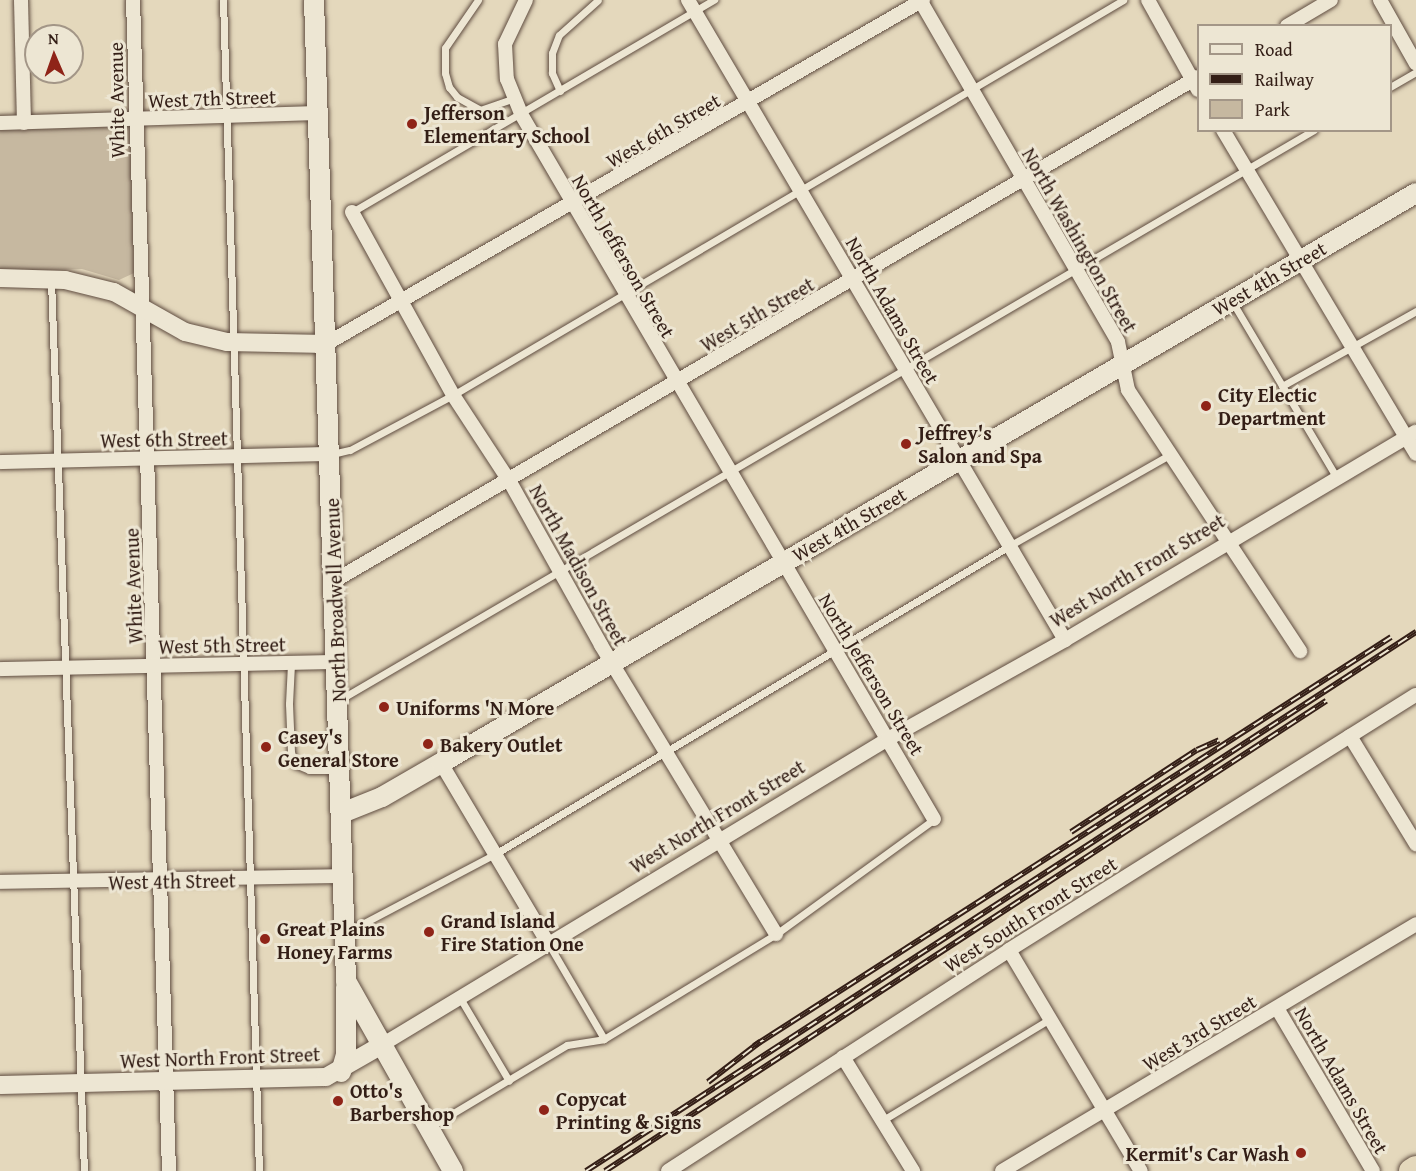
<!DOCTYPE html>
<html>
<head>
<meta charset="utf-8">
<style>
  body { margin:0 }
  #map { position:relative; width:1416px; height:1171px; overflow:hidden; background:#e4d8bc; font-family:"Gentium Book Plus",serif }
  div>[style] { position:absolute }
  [style*='--x'] { left:calc(var(--x)*1px); top:calc(var(--y)*1px); width:calc(var(--w)*1px); rotate:calc(var(--a)*1deg) }
  .green>* { inset:0; background:#c6b8a0 }
  .roads { filter:drop-shadow(0 0 2px #5f4c40) drop-shadow(0 0 2px #5f4c40) }
  .service>* { height:7px; margin:-3.5px; padding:0 3.5px; transform-origin:3.5px; border-radius:3.5px; background:#ede6d3 }
  .minor>* { height:14px; margin:-7px; padding:0 7px; transform-origin:7px; border-radius:7px; background:#ede6d3 }
  .tertiary>* { height:18px; margin:-9px; padding:0 9px; transform-origin:9px; border-radius:9px; background:#ede6d3 }
  .secondary>* { height:20px; margin:-10px; padding:0 10px; transform-origin:10px; border-radius:10px; background:#ede6d3 }
  .trunk>* { height:24px; margin:-12px; padding:0 12px; transform-origin:12px; border-radius:12px; background:#e4d8bc }
  .rail>* { height:6px; margin-top:-3px; transform-origin:0; background:repeating-linear-gradient(90deg,#ede6d3 0 11px,#331e16 0 22px); box-sizing:border-box; border-block:2px solid #331e16 }
  .dots>* { width:16px; height:16px; translate:-50% -50%; box-sizing:border-box; border:3px solid #ede6d3; border-radius:50% }
  span { translate:-50% -50%; white-space:nowrap; text-align:center; line-height:1.15; -webkit-text-stroke:6px #ede6d3; paint-order:stroke }
  .street-label { font-size:20px; color:#331e16 }
  .poi-label { font-size:20px; color:#331e16; font-weight:700 }
  .left { translate:0 -50%; text-align:left }
  .right { translate:-100% -50%; text-align:right }
  .legend { position:absolute; left:1197px; top:24px; width:195px; height:108px; box-sizing:border-box; background:#ede6d3; border:2px solid #a39687; margin:0; padding:8px 10px; list-style:none; font-size:18px; color:#331e16 }
  .legend li { display:flex; align-items:center; gap:12px; height:30px }
  .legend b { width:30px; border:2px solid #a39687 }
  .north { position:absolute; left:24px; top:24px; width:60px; height:60px; box-sizing:border-box; background:#ede6d3; border:2px solid #a39687; border-radius:50%; rotate:358deg; font-size:16px; font-weight:700; line-height:24px; text-align:center; color:#331e16 }
  .north::after { content:''; display:block; margin:auto; width:21px; height:27px; background:#8f2418; clip-path:polygon(50% 0,100% 100%,50% 72%,0 100%) }
</style>
</head>
<body>
<div id="map">
  <div class="green">
    <i style="clip-path:polygon(130px 125px,134px 273px,119px 280px,82px 269px,0 272px,0 129px)"></i>
  </div>
  <div class="roads">
    <div class="service">
      <i style="--x:223;--y:0;--w:1172;--a:88.24"></i>
      <i style="--x:478;--y:0;--w:58;--a:124.5"></i>
      <i style="--x:445;--y:48;--w:25;--a:90"></i>
      <i style="--x:445;--y:73;--w:15;--a:74"></i>
      <i style="--x:449;--y:87;--w:13;--a:51"></i>
      <i style="--x:457;--y:97;--w:26;--a:29"></i>
      <i style="--x:480;--y:110;--w:36;--a:-19"></i>
      <i style="--x:1390;--y:87;--w:30;--a:-30"></i>
      <i style="--x:560;--y:91;--w:20;--a:-114"></i>
      <i style="--x:552;--y:73;--w:20;--a:-90"></i>
      <i style="--x:552;--y:53;--w:19;--a:-69"></i>
      <i style="--x:559;--y:35;--w:52;--a:-41.9"></i>
      <i style="--x:352;--y:212;--w:420;--a:-30.4"></i>
      <i style="--x:51;--y:280;--w:892;--a:87.88"></i>
      <i style="--x:1233;--y:303;--w:204;--a:59.3"></i>
      <i style="--x:1282;--y:386;--w:154;--a:-29.2"></i>
      <i style="--x:332;--y:454;--w:18;--a:-13"></i>
      <i style="--x:350;--y:450;--w:117;--a:-28.1"></i>
      <i style="--x:453;--y:395;--w:778;--a:-30.52"></i>
      <i style="--x:291;--y:664;--w:40;--a:92.9"></i>
      <i style="--x:289;--y:704;--w:48;--a:87.6"></i>
      <i style="--x:291;--y:752;--w:13;--a:72"></i>
      <i style="--x:295;--y:764;--w:15;--a:23"></i>
      <i style="--x:309;--y:770;--w:28;--a:0"></i>
      <i style="--x:341;--y:699;--w:1127;--a:-30.32"></i>
      <i style="--x:347;--y:932;--w:167;--a:-27.8"></i>
      <i style="--x:495;--y:854;--w:599;--a:-30.93"></i>
      <i style="--x:1009;--y:546;--w:184;--a:-29.6"></i>
      <i style="--x:548;--y:943;--w:111;--a:59.7"></i>
      <i style="--x:460;--y:998;--w:96;--a:59.4"></i>
      <i style="--x:883;--y:1120;--w:195;--a:-31.2"></i>
      <i style="--x:430;--y:1127;--w:160;--a:-30.9"></i>
      <i style="--x:567;--y:1045;--w:37;--a:-9"></i>
      <i style="--x:604;--y:1039;--w:202;--a:-31.4"></i>
      <i style="--x:776;--y:934;--w:195;--a:-36"></i>
    </div>
    <div class="minor">
      <i style="--x:21;--y:0;--w:123;--a:88.6"></i>
      <i style="--x:133;--y:0;--w:1172;--a:88.24"></i>
      <i style="--x:526;--y:0;--w:49;--a:115.5"></i>
      <i style="--x:505;--y:44;--w:35;--a:87"></i>
      <i style="--x:507;--y:79;--w:38;--a:68"></i>
      <i style="--x:521;--y:114;--w:817;--a:59.64"></i>
      <i style="--x:688;--y:0;--w:743;--a:59.5"></i>
      <i style="--x:920;--y:0;--w:395;--a:59.9"></i>
      <i style="--x:1118;--y:342;--w:49;--a:78.2"></i>
      <i style="--x:1128;--y:390;--w:313;--a:56.6"></i>
      <i style="--x:1148;--y:0;--w:103;--a:60.9"></i>
      <i style="--x:1380;--y:0;--w:73;--a:60.6"></i>
      <i style="--x:1287;--y:26;--w:51;--a:-30.6"></i>
      <i style="--x:0;--y:123;--w:318;--a:-1.8"></i>
      <i style="--x:1223;--y:130;--w:377;--a:59.2"></i>
      <i style="--x:352;--y:212;--w:209;--a:61.1"></i>
      <i style="--x:453;--y:395;--w:104;--a:56.8"></i>
      <i style="--x:510;--y:482;--w:187;--a:60.8"></i>
      <i style="--x:601;--y:645;--w:338;--a:58.8"></i>
      <i style="--x:326;--y:344;--w:689;--a:-29.95"></i>
      <i style="--x:0;--y:462;--w:329;--a:-1.4"></i>
      <i style="--x:334;--y:581;--w:1000;--a:-30.26"></i>
      <i style="--x:0;--y:669;--w:337;--a:-1.2"></i>
      <i style="--x:1350;--y:736;--w:127;--a:58.6"></i>
      <i style="--x:441;--y:763;--w:209;--a:59.3"></i>
      <i style="--x:0;--y:882;--w:344;--a:-1"></i>
      <i style="--x:1009;--y:950;--w:257;--a:59.2"></i>
      <i style="--x:1277;--y:1008;--w:189;--a:59.5"></i>
      <i style="--x:380;--y:1046;--w:594;--a:-31.15"></i>
      <i style="--x:888;--y:739;--w:203;--a:-29.2"></i>
      <i style="--x:1065;--y:640;--w:408;--a:-30.7"></i>
      <i style="--x:843;--y:1057;--w:134;--a:58.4"></i>
      <i style="--x:668;--y:1171;--w:406;--a:-32.9"></i>
      <i style="--x:1009;--y:950;--w:480;--a:-32.1"></i>
      <i style="--x:1002;--y:1171;--w:482;--a:-30.8"></i>
    </div>
    <div class="tertiary">
      <i style="--x:0;--y:278;--w:65;--a:1.8"></i>
      <i style="--x:65;--y:280;--w:50;--a:13.8"></i>
      <i style="--x:114;--y:292;--w:81;--a:29.4"></i>
      <i style="--x:185;--y:332;--w:43;--a:13.4"></i>
      <i style="--x:227;--y:342;--w:99;--a:1.2"></i>
      <i style="--x:0;--y:1085;--w:326;--a:-1.4"></i>
      <i style="--x:326;--y:1077;--w:62;--a:-29.9"></i>
    </div>
    <div class="secondary">
      <i style="--x:314;--y:0;--w:982;--a:88.13"></i>
      <i style="--x:346;--y:981;--w:218;--a:60.6"></i>
      <i style="--x:342;--y:813;--w:43;--a:-21.8"></i>
      <i style="--x:382;--y:797;--w:68;--a:-30"></i>
      <i style="--x:441;--y:763;--w:1129;--a:-30.31"></i>
      <i style="--x:341;--y:1072;--w:18;--a:-74"></i>
      <i style="--x:346;--y:1055;--w:68;--a:-90"></i>
    </div>
    <div class="trunk">
      <i style="--x:1411;--y:1171;--w:6;--a:-31"></i>
    </div>
  </div>
  <div class="rail">
    <i style="--x:1071;--y:832;--w:150;--a:-33.1"></i>
    <i style="--x:1197;--y:750;--w:24;--a:-24"></i>
    <i style="--x:754;--y:1046;--w:757;--a:-32.7"></i>
    <i style="--x:708;--y:1082;--w:66;--a:-37.6"></i>
    <i style="--x:586;--y:1171;--w:990;--a:-33"></i>
    <i style="--x:605;--y:1171;--w:861;--a:-33.1"></i>
  </div>
  <div class="dots">
    <i style="left:412px;top:124px;background:#8f2418"></i>
    <i style="left:1206px;top:406px;background:#8f2418"></i>
    <i style="left:906px;top:444px;background:#8f2418"></i>
    <i style="left:384px;top:707px;background:#8f2418"></i>
    <i style="left:428px;top:744px;background:#8f2418"></i>
    <i style="left:266px;top:747px;background:#8f2418"></i>
    <i style="left:429px;top:932px;background:#8f2418"></i>
    <i style="left:265px;top:939px;background:#8f2418"></i>
    <i style="left:338px;top:1101px;background:#8f2418"></i>
    <i style="left:544px;top:1110px;background:#8f2418"></i>
    <i style="left:1301px;top:1153px;background:#8f2418"></i>
  </div>
  <div class="street-label">
    <span style="left:212px;top:98px;rotate:-2deg">West 7th Street</span>
    <span style="left:116px;top:100px;rotate:-91deg">White Avenue</span>
    <span style="left:663px;top:130px;rotate:-30deg">West 6th Street</span>
    <span style="left:1080px;top:240px;rotate:60deg">North Washington Street</span>
    <span style="left:624px;top:256px;rotate:60deg">North Jefferson Street</span>
    <span style="left:1269px;top:278px;rotate:-30deg">West 4th Street</span>
    <span style="left:893px;top:310px;rotate:60deg">North Adams Street</span>
    <span style="left:757px;top:314px;rotate:-30deg">West 5th Street</span>
    <span style="left:164px;top:439px;rotate:-1deg">West 6th Street</span>
    <span style="left:849px;top:524px;rotate:-30deg">West 4th Street</span>
    <span style="left:579px;top:565px;rotate:61deg">North Madison Street</span>
    <span style="left:1137px;top:570px;rotate:-31deg">West North Front Street</span>
    <span style="left:133px;top:586px;rotate:-92deg">White Avenue</span>
    <span style="left:335px;top:600px;rotate:-92deg">North Broadwell Avenue</span>
    <span style="left:222px;top:645px;rotate:-1deg">West 5th Street</span>
    <span style="left:872px;top:674px;rotate:59deg">North Jefferson Street</span>
    <span style="left:717px;top:816px;rotate:-31deg">West North Front Street</span>
    <span style="left:172px;top:881px;rotate:-1deg">West 4th Street</span>
    <span style="left:1030px;top:914px;rotate:-32deg">West South Front Street</span>
    <span style="left:1199px;top:1032px;rotate:-31deg">West 3rd Street</span>
    <span style="left:220px;top:1057px;rotate:-2deg">West North Front Street</span>
    <span style="left:1342px;top:1080px;rotate:60deg">North Adams Street</span>
  </div>
  <div class="poi-label">
    <span class="left" style="left:424px;top:124px">Jefferson<br>Elementary School</span>
    <span class="left" style="left:1218px;top:406px">City Electic<br>Department</span>
    <span class="left" style="left:918px;top:444px">Jeffrey's<br>Salon and Spa</span>
    <span class="left" style="left:396px;top:707px">Uniforms 'N More</span>
    <span class="left" style="left:278px;top:748px">Casey's<br>General Store</span>
    <span class="left" style="left:440px;top:744px">Bakery Outlet</span>
    <span class="left" style="left:441px;top:932px">Grand Island<br>Fire Station One</span>
    <span class="left" style="left:277px;top:940px">Great Plains<br>Honey Farms</span>
    <span class="left" style="left:350px;top:1102px">Otto's<br>Barbershop</span>
    <span class="left" style="left:556px;top:1110px">Copycat<br>Printing &amp; Signs</span>
    <span class="right" style="left:1289px;top:1153px">Kermit's Car Wash</span>
  </div>
  <ul class="legend">
  <li><b style="height:8px;background:#ede6d3"></b>Road</li>
  <li><b style="height:8px;background:#331e16"></b>Railway</li>
  <li><b style="height:16px;background:#c6b8a0"></b>Park</li>
  </ul>
  <div class="north">N</div>
</div>
</body>
</html>
